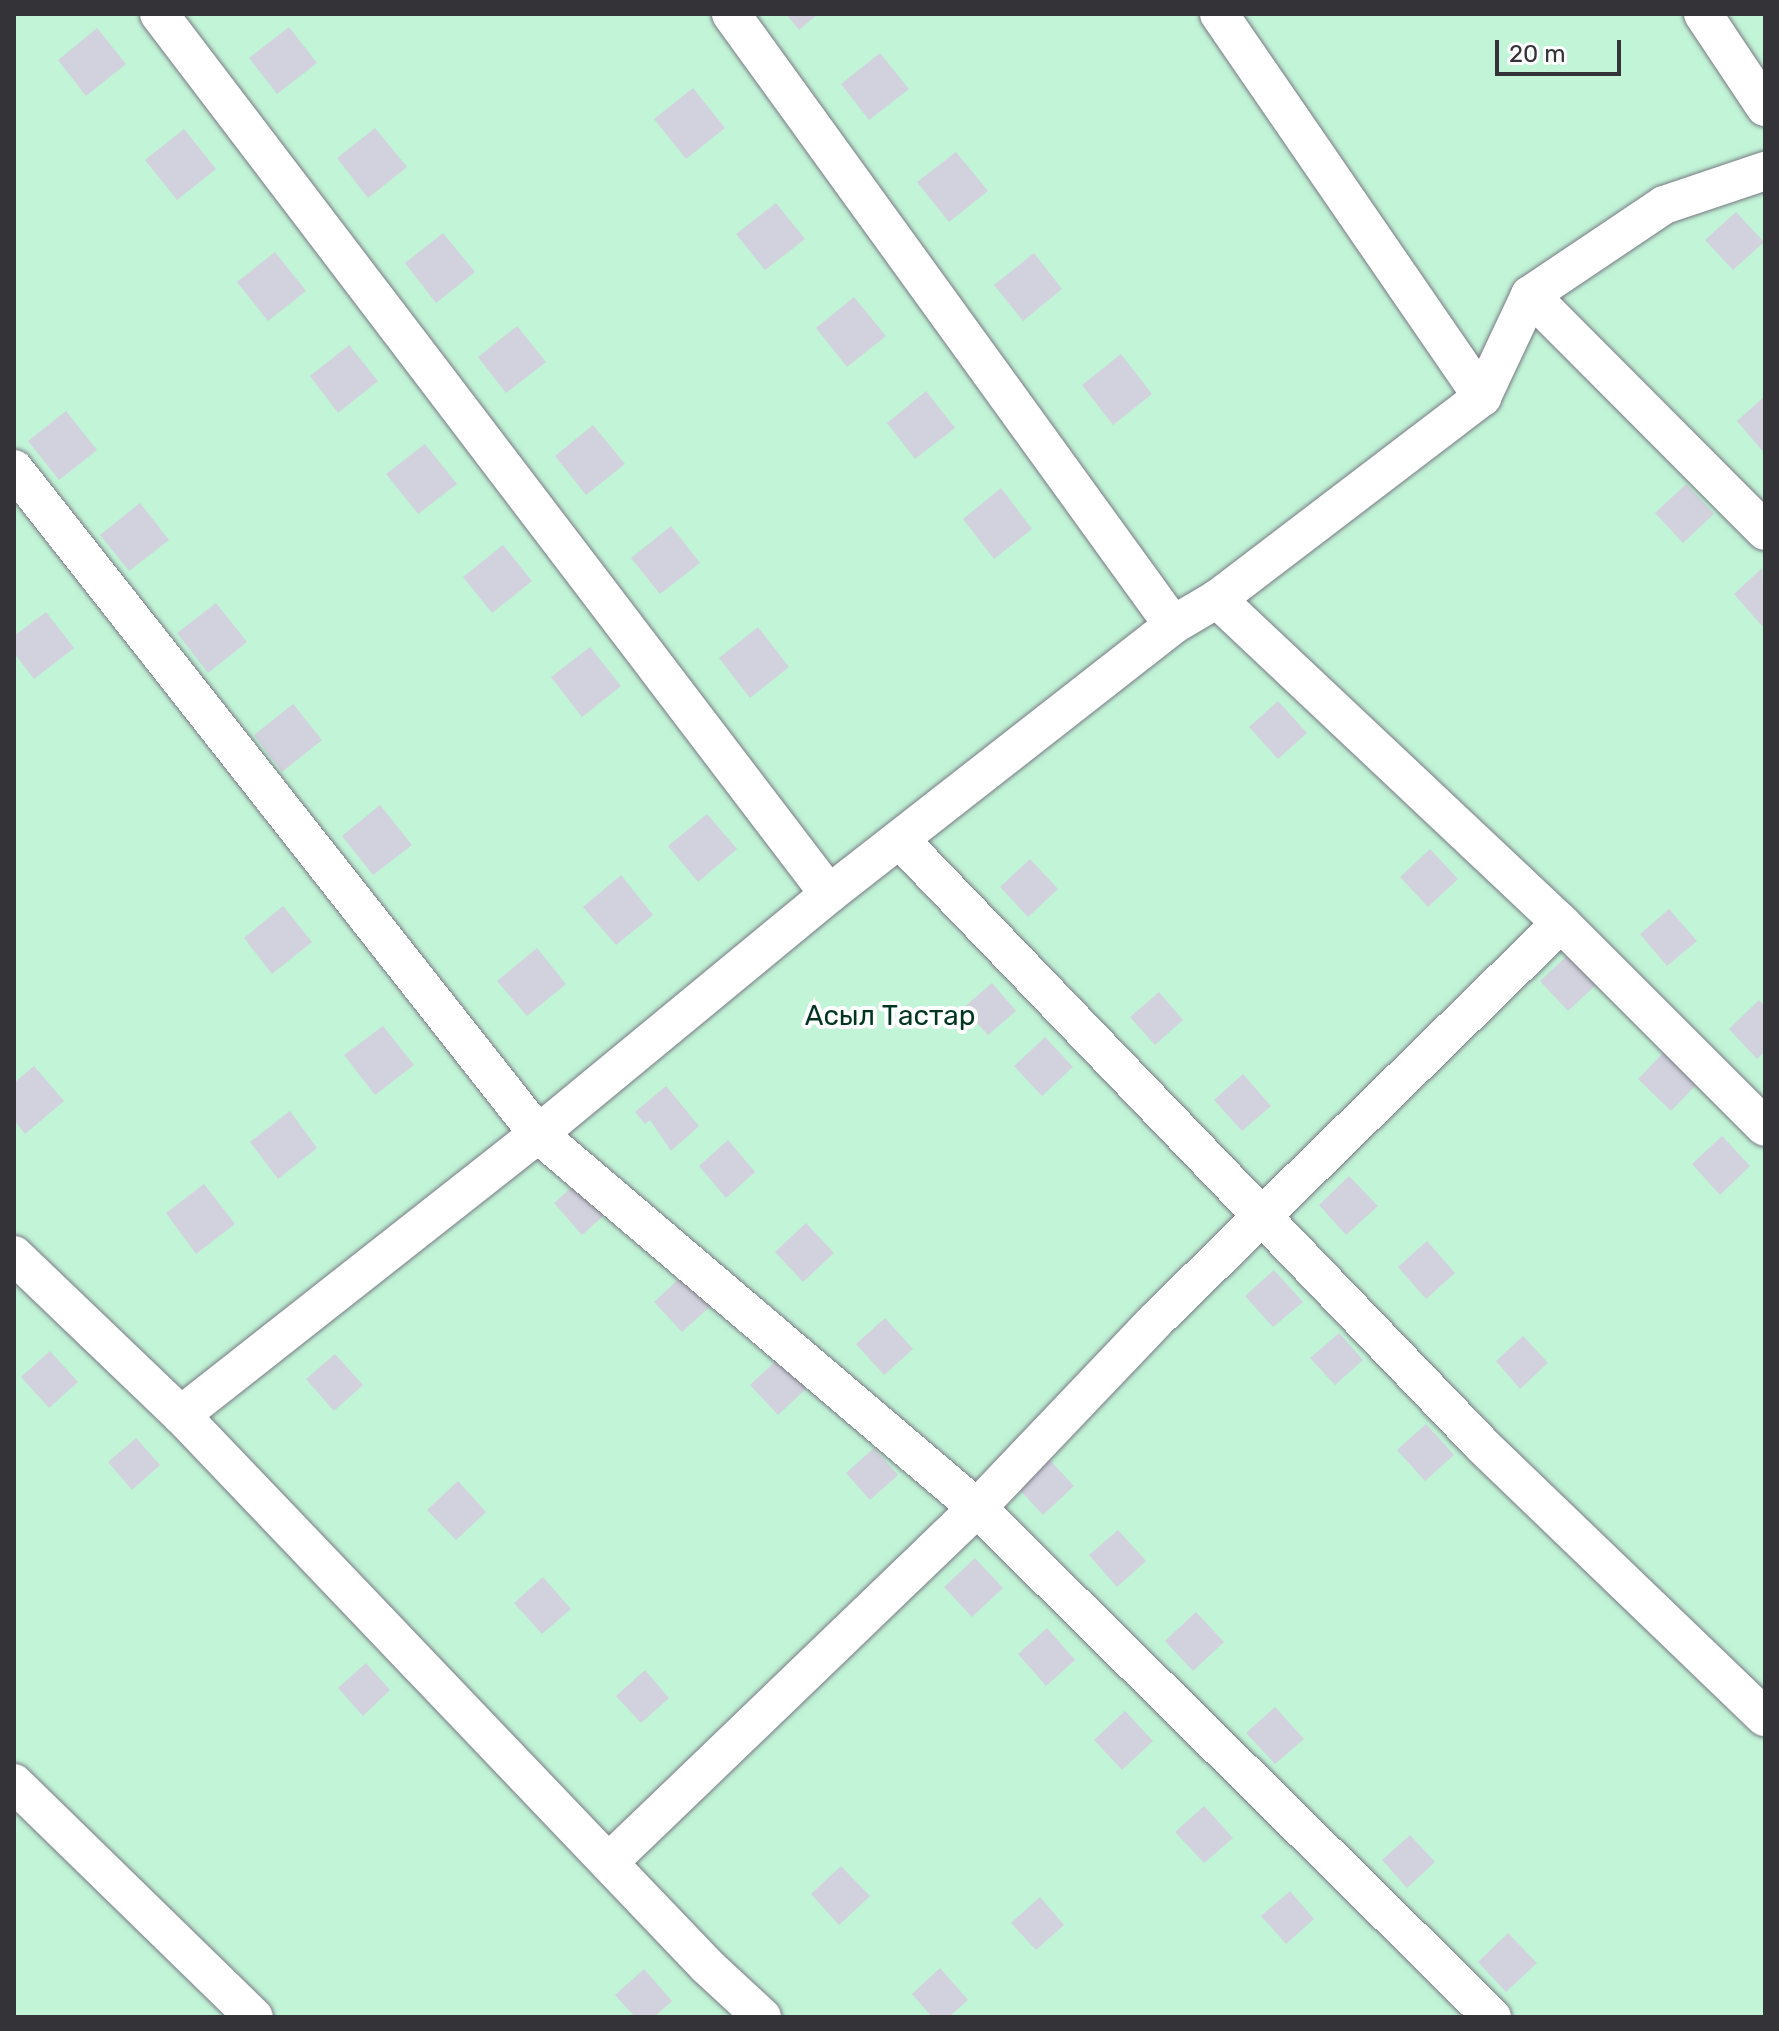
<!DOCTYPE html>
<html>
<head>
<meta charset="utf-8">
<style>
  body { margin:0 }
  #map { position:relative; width:1779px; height:2031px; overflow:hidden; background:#f6f7fe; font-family:Rubik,sans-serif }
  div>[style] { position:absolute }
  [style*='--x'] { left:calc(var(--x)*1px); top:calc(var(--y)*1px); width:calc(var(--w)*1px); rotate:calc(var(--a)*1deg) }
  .green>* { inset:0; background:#c2f4d7 }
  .building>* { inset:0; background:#d1d2dd }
  .roads { filter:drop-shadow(0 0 2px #787983) drop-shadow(0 0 2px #787983) }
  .minor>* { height:38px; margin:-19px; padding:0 19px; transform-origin:19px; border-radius:19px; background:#fff }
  span { translate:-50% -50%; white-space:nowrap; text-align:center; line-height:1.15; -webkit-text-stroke:8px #fff; paint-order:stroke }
  .park-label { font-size:28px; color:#00351f }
  .frame { position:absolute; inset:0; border:16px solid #333338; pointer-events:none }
  .scale { position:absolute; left:1495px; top:40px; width:126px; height:36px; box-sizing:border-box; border:4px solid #333338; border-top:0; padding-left:10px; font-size:24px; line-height:28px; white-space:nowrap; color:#333338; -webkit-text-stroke:6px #fff; paint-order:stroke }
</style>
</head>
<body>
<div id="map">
  <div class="green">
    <i style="clip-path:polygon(14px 14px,1765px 14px,1765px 2017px,14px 2017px)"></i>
  </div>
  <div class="building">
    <i style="clip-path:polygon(786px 14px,818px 14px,799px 30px)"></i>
    <i style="clip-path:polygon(289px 27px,317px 63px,277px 94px,249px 58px)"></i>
    <i style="clip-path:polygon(97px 28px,126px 64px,86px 96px,58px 60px)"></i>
    <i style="clip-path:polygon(880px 53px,909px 89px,869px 120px,841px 84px)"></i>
    <i style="clip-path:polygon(693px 88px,725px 128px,686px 159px,654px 119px)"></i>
    <i style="clip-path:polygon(375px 128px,407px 167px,368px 198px,337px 158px)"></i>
    <i style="clip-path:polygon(184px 129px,216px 169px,177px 200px,145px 160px)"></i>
    <i style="clip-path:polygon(956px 152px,988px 191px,949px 222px,917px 182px)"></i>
    <i style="clip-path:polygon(776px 203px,805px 239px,765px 270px,736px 234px)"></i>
    <i style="clip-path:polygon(1736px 212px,1764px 242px,1733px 270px,1705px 240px)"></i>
    <i style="clip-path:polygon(443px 233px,475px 272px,436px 303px,405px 263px)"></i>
    <i style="clip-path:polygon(275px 252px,306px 291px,268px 321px,237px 282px)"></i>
    <i style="clip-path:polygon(1034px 253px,1062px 289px,1023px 321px,994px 285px)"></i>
    <i style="clip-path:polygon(854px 297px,886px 336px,847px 367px,816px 328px)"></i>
    <i style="clip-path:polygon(517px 326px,546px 362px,506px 393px,478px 357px)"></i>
    <i style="clip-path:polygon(349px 345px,378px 381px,338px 413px,310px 376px)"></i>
    <i style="clip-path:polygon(1121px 354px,1152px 394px,1113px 425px,1082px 385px)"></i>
    <i style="clip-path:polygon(926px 391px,955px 428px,915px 459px,887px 423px)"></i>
    <i style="clip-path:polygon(1765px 396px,1765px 454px,1737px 421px)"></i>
    <i style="clip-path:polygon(66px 411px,97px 450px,59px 480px,28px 441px)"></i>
    <i style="clip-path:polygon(593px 425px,625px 464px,586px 495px,555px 456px)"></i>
    <i style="clip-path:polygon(425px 444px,457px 484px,418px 514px,386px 474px)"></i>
    <i style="clip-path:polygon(1686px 484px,1714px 514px,1683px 543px,1655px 513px)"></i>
    <i style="clip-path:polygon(1001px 488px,1032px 529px,994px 559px,963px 519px)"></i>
    <i style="clip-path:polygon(140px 503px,169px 540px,129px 571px,100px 535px)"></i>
    <i style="clip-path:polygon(671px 526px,700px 563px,660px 594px,631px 558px)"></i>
    <i style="clip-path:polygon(503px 545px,532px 581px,492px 613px,463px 577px)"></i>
    <i style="clip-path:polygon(1762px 568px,1765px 623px,1762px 626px,1734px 594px)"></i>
    <i style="clip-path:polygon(216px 603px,247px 642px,208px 673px,177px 633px)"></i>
    <i style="clip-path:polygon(46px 612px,74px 648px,34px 679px,14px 653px,14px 636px)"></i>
    <i style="clip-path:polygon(758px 627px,789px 667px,750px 698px,719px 658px)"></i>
    <i style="clip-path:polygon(590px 647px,621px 686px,582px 717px,551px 677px)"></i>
    <i style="clip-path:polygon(1278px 701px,1307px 733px,1278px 759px,1249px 727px)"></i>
    <i style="clip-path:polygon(293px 704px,322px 740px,282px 772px,254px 735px)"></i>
    <i style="clip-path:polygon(380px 805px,412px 845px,373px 875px,342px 836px)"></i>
    <i style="clip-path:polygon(707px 814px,737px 849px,698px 882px,668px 846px)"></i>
    <i style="clip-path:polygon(1430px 849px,1458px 879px,1428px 907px,1400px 877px)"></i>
    <i style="clip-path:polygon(1030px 859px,1058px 889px,1028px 917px,1000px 887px)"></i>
    <i style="clip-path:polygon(621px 875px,653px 915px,616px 945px,583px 907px)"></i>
    <i style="clip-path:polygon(283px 906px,312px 942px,272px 974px,244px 938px)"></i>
    <i style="clip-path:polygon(1669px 909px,1697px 941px,1667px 966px,1640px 934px)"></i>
    <i style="clip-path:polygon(537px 948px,566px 984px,527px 1016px,497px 981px)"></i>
    <i style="clip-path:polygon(1571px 952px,1599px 982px,1568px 1011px,1540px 981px)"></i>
    <i style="clip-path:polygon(992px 983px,1016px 1011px,988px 1035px,963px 1008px)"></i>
    <i style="clip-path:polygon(1159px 992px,1183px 1020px,1155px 1045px,1130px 1017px)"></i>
    <i style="clip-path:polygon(1759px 1000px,1765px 1006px,1765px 1051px,1757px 1059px,1729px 1029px)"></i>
    <i style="clip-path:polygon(383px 1026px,414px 1065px,375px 1095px,344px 1055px)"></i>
    <i style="clip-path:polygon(1045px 1037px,1073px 1067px,1042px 1096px,1014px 1066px)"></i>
    <i style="clip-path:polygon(1665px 1051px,1698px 1083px,1671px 1111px,1638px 1079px)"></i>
    <i style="clip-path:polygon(34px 1066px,64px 1101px,25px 1134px,14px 1120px,14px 1083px)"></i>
    <i style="clip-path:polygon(1243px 1074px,1271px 1106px,1242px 1131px,1214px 1100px)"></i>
    <i style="clip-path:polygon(666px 1086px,699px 1126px,671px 1151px,650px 1120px,645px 1124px,635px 1112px)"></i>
    <i style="clip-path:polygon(290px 1111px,317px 1148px,278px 1179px,250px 1142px)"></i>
    <i style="clip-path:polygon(1722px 1136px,1750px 1166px,1720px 1195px,1692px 1164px)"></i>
    <i style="clip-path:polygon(728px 1140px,755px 1172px,726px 1198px,699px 1166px)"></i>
    <i style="clip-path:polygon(1349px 1176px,1378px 1206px,1346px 1235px,1319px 1205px)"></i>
    <i style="clip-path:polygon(583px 1177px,611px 1209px,582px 1235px,554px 1203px)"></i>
    <i style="clip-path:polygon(204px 1184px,235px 1224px,196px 1254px,166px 1213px)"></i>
    <i style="clip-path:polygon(806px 1223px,834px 1253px,803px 1282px,775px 1252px)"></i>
    <i style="clip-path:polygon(1427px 1241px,1455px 1273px,1426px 1299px,1398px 1267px)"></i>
    <i style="clip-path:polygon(1274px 1270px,1303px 1302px,1273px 1327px,1245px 1296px)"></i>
    <i style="clip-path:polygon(685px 1273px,714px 1303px,682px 1332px,654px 1302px)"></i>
    <i style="clip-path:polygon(885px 1318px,913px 1349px,884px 1375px,856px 1344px)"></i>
    <i style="clip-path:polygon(1339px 1333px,1363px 1360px,1335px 1385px,1310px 1358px)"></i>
    <i style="clip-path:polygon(1523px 1336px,1548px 1363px,1520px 1389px,1496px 1361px)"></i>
    <i style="clip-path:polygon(50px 1351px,78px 1382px,49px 1408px,21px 1377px)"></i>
    <i style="clip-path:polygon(335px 1354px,363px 1385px,334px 1411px,306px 1379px)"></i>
    <i style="clip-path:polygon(781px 1356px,809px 1386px,778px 1415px,750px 1385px)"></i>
    <i style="clip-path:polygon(1426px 1424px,1454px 1455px,1425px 1481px,1397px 1450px)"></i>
    <i style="clip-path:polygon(136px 1438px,160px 1465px,132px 1490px,108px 1462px)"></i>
    <i style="clip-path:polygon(874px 1448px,898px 1475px,870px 1500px,846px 1473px)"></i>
    <i style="clip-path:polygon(1046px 1456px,1074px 1486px,1043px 1515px,1015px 1485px)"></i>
    <i style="clip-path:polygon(458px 1481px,486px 1512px,456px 1540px,427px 1510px)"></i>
    <i style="clip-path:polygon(1118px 1530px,1146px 1561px,1117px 1587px,1089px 1555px)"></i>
    <i style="clip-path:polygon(975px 1558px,1003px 1588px,972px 1617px,944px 1587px)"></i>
    <i style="clip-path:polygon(543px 1577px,571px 1609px,542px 1634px,514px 1603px)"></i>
    <i style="clip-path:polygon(1196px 1612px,1224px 1642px,1193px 1671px,1165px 1641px)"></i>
    <i style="clip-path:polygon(1047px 1628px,1075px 1660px,1046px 1686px,1018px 1654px)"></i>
    <i style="clip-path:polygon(366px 1663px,390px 1690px,363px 1716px,338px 1688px)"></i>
    <i style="clip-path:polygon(645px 1670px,669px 1698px,641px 1723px,616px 1696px)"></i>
    <i style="clip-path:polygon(1275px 1707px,1304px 1739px,1275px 1764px,1246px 1733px)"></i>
    <i style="clip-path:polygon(1125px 1711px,1153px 1741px,1122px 1770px,1094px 1740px)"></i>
    <i style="clip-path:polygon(1204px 1806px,1233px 1838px,1204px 1863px,1175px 1832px)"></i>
    <i style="clip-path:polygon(1410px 1835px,1435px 1862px,1407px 1888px,1382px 1860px)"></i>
    <i style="clip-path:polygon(841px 1866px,870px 1896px,839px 1925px,811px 1894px)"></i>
    <i style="clip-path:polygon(1290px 1891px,1314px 1919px,1286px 1944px,1261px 1916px)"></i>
    <i style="clip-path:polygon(1040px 1897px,1064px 1925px,1036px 1950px,1011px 1923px)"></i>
    <i style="clip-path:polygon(1508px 1933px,1537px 1963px,1506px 1992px,1478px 1962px)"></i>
    <i style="clip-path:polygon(940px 1968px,968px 2000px,949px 2017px,932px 2017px,912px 1994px)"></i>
    <i style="clip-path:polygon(644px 1969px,672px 2001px,654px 2017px,635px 2017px,615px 1995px)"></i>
  </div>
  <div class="roads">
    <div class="minor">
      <i style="--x:159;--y:14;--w:1106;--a:52.72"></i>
      <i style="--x:731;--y:14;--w:754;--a:54.12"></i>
      <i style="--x:1219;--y:14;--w:465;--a:55.5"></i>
      <i style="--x:1482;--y:397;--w:113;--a:-64.8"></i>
      <i style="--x:1530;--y:295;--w:161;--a:-33.9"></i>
      <i style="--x:1664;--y:205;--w:107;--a:-18.6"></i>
      <i style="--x:1703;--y:14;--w:112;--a:56.3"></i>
      <i style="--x:1530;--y:295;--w:333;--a:45.1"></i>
      <i style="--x:14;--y:469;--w:847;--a:51.76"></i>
      <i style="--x:538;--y:1134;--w:577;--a:40.43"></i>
      <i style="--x:977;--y:1508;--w:724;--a:44.66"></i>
      <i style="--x:1217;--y:599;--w:473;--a:43.3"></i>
      <i style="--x:1561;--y:923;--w:288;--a:45"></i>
      <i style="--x:901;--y:841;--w:839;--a:46.11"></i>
      <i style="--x:1483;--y:1446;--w:391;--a:43.9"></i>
      <i style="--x:14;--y:1255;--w:231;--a:43.8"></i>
      <i style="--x:181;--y:1415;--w:762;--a:46.33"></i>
      <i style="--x:707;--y:1966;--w:75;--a:42.8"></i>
      <i style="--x:181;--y:1415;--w:454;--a:-38.2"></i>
      <i style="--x:538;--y:1134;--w:377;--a:-39.5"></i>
      <i style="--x:829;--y:894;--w:437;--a:-38"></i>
      <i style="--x:1173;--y:625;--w:51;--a:-30.6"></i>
      <i style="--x:1217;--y:599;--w:333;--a:-37.3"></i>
      <i style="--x:14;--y:1783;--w:335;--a:44.3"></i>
      <i style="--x:609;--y:1862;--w:511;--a:-43.89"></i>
      <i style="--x:977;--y:1508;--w:257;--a:-46.4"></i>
      <i style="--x:1154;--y:1322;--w:570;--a:-44.43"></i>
    </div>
  </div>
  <div class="park-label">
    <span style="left:890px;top:1016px">Асыл Тастар</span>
  </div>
  <div class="frame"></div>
  <div class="scale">20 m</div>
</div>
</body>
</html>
